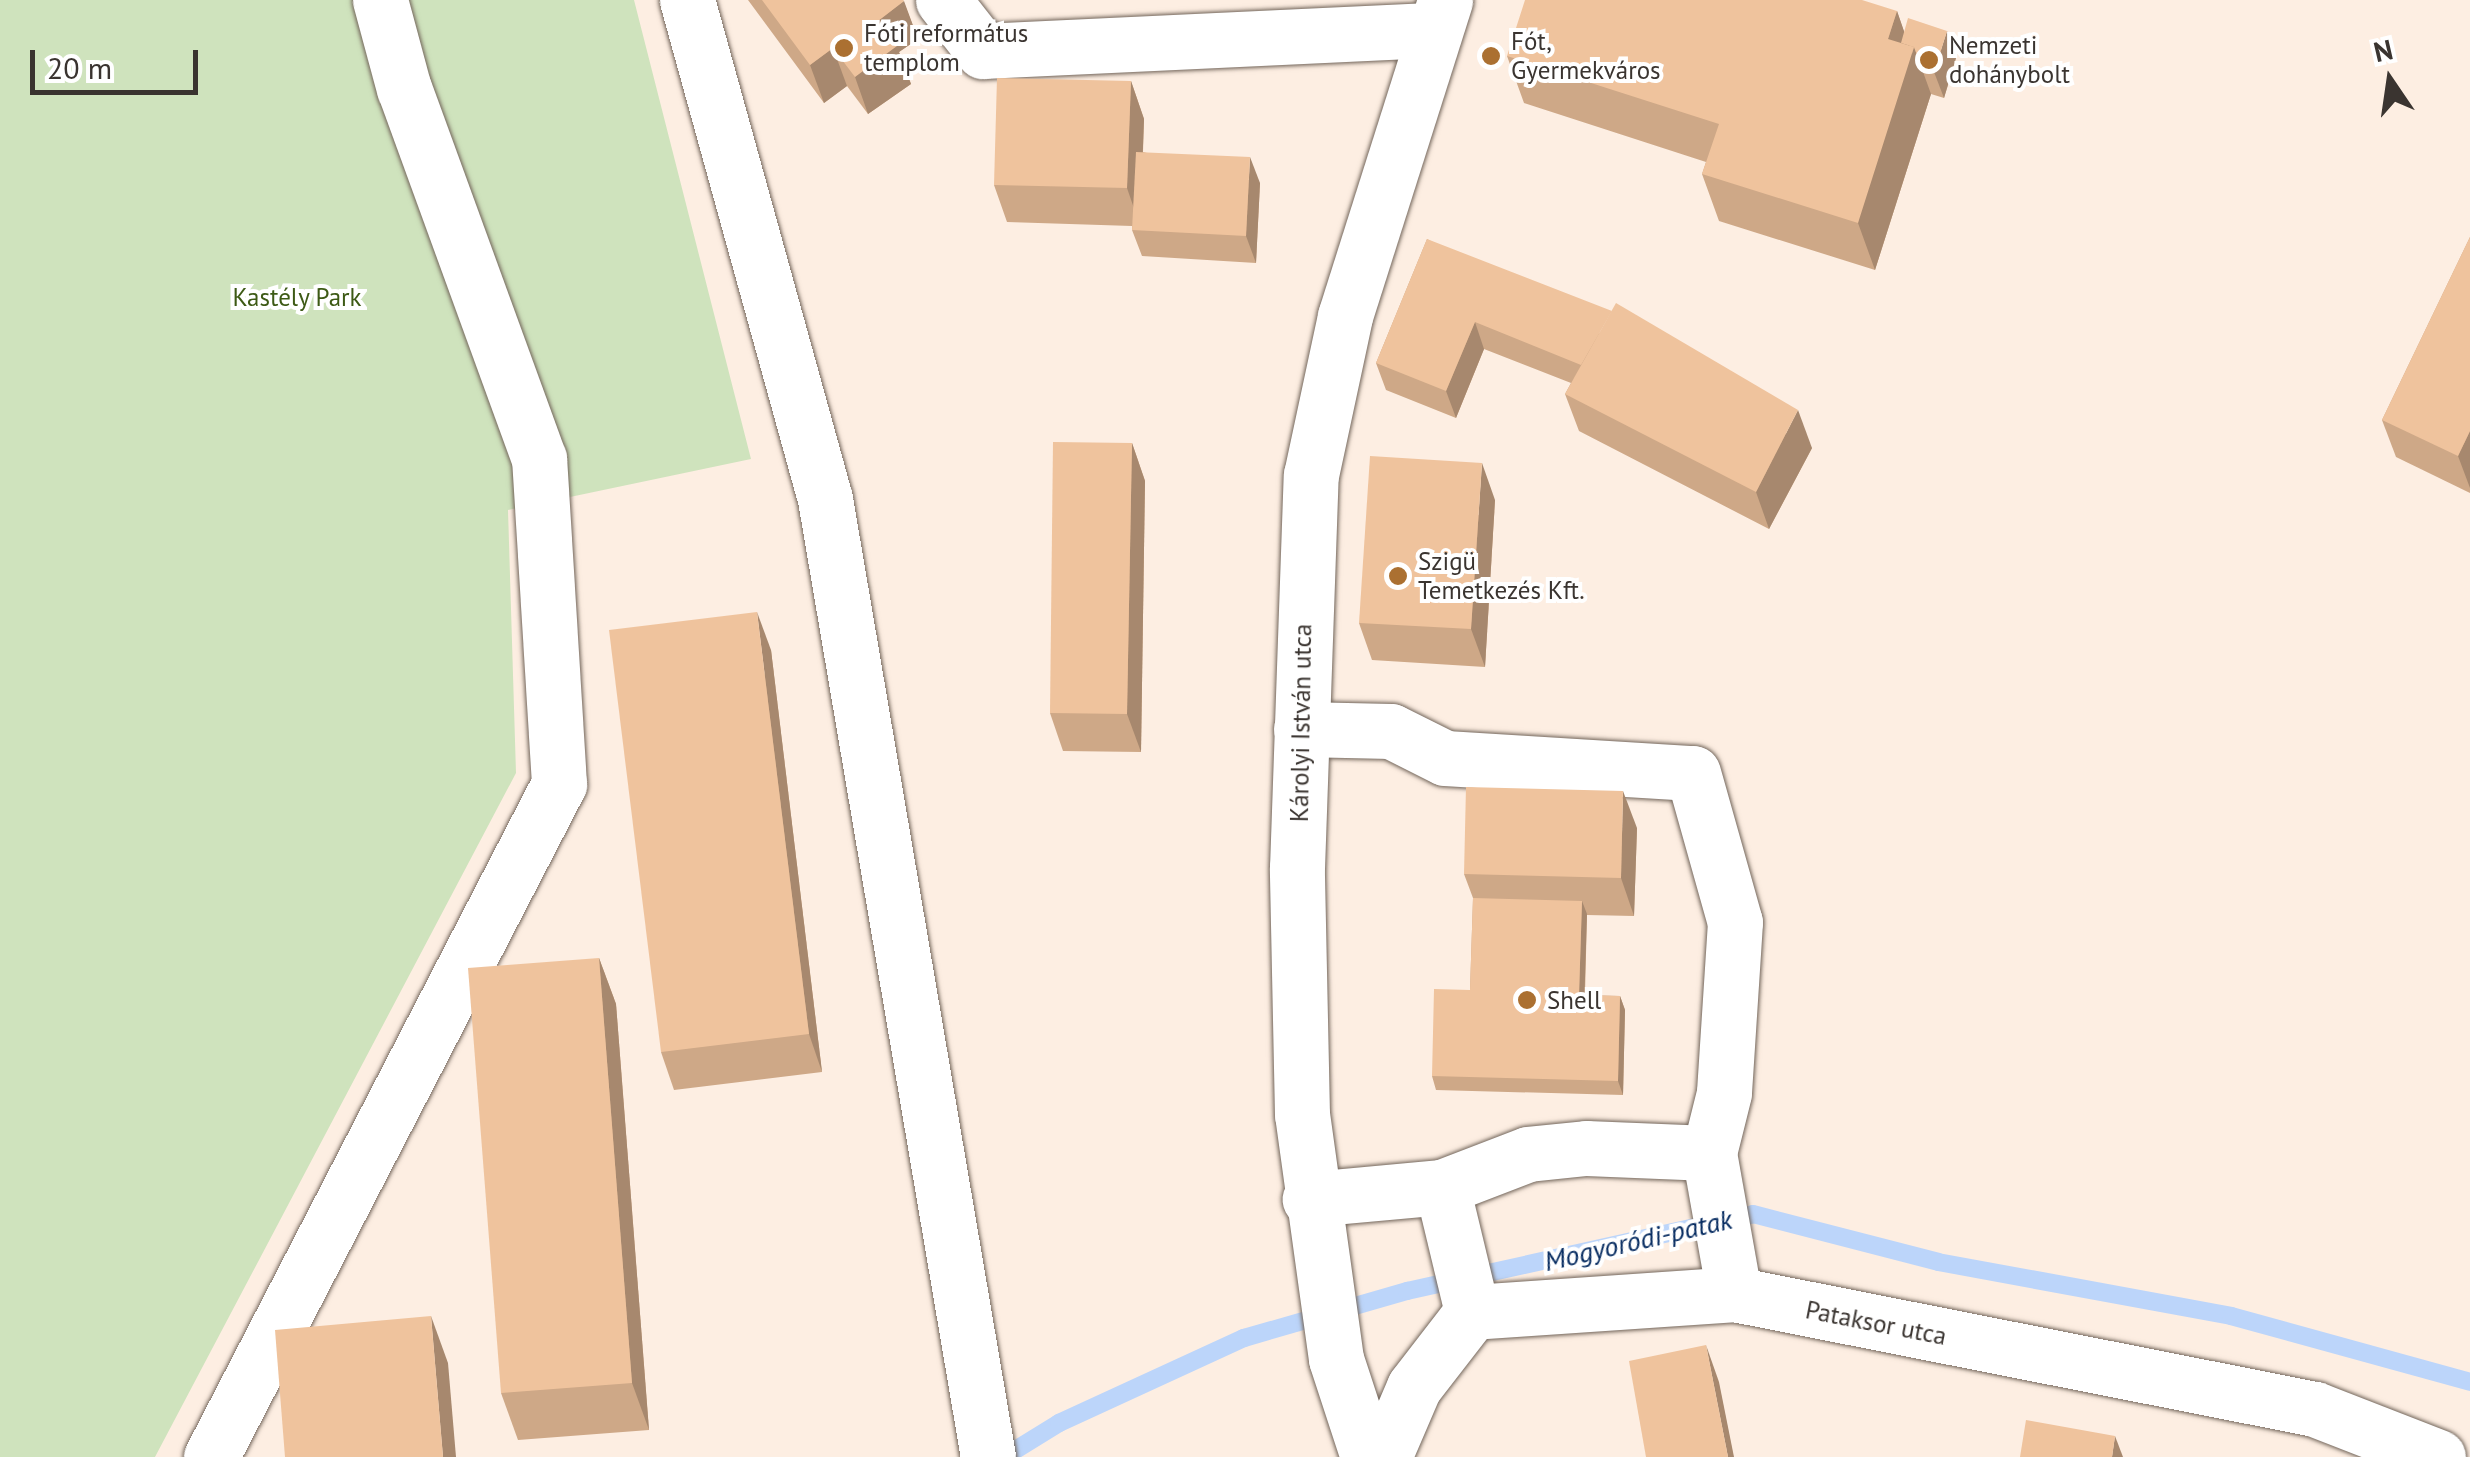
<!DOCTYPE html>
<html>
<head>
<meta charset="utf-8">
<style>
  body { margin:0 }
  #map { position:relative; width:2470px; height:1457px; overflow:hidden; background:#fdeee2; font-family:"PT Sans",sans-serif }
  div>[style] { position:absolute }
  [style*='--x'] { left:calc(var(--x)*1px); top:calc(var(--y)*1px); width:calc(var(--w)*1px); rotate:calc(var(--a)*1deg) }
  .green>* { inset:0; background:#cfe3bd }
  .stream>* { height:18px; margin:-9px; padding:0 9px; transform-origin:9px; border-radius:9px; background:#bcd5fa }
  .roads { filter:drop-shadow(0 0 2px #73665b) drop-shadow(0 0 2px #73665b) }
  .minor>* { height:55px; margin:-27.5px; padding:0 27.5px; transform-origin:27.5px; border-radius:27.5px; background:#fff }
  .major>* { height:55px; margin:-27.5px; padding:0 27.5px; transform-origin:27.5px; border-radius:27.5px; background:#fff }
  .wall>* { inset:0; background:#cea887 }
  .shaded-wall>* { inset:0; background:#a7886e }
  .building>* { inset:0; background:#efc39d }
  .dots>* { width:28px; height:28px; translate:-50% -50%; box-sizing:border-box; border:5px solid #fff; border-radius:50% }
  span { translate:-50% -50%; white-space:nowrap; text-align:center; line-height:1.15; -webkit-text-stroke:8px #fff; paint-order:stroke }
  .poi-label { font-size:25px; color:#3a3430 }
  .left { translate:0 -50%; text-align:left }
  .park-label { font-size:25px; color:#3d5a15 }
  .street-label { font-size:25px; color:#3a3430 }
  .water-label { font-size:28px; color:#072c61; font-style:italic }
  .north { position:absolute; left:2340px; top:30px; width:100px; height:100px; -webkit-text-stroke:8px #fff; paint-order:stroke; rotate:347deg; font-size:28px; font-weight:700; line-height:40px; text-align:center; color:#3a3430 }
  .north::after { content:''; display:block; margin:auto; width:35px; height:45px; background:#3a3430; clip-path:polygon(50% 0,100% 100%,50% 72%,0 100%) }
  .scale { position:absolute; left:30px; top:50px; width:168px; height:45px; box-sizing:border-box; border:5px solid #3a3430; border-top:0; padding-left:12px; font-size:30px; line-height:35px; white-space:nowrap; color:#3a3430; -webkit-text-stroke:8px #fff; paint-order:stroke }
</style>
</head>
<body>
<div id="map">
  <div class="green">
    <i style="clip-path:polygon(0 0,634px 0,751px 459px,508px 510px,516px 773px,155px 1457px,0 1457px)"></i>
  </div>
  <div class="stream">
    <i style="--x:1004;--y:1457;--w:65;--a:-31.7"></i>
    <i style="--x:1059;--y:1423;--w:204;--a:-24.7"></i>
    <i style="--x:1244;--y:1338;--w:170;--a:-16.1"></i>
    <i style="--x:1407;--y:1291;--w:354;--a:-12.5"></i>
    <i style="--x:1753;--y:1214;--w:191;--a:14.5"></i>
    <i style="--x:1938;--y:1262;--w:298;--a:10.4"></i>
    <i style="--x:2231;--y:1316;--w:248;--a:15.4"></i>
  </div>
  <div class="roads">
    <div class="minor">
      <i style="--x:687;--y:0;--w:518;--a:74.54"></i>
      <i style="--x:825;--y:499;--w:972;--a:80.34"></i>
      <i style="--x:943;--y:0;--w:65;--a:51.9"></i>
      <i style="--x:983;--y:51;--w:452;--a:-2.7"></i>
      <i style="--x:1301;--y:729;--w:90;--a:1.3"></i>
      <i style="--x:1391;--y:731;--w:60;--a:26.6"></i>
      <i style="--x:1445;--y:758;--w:248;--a:3.5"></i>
      <i style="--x:1693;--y:773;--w:155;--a:74.3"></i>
      <i style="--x:1735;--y:922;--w:171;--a:93.7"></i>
      <i style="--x:1724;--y:1093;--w:62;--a:104"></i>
      <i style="--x:1709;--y:1153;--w:123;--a:-177.7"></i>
      <i style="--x:1586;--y:1148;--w:58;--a:174.1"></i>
      <i style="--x:1528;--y:1154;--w:92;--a:159"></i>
      <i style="--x:1442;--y:1187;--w:133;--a:174.8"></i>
      <i style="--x:1709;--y:1153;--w:143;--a:79.9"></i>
      <i style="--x:1442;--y:1187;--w:129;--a:76.5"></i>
      <i style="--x:211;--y:1457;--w:758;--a:-62.66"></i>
      <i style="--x:559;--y:784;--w:326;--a:-93.5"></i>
      <i style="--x:539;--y:459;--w:394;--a:-110"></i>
      <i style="--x:404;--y:89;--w:92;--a:-105.1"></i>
      <i style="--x:1384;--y:1457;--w:76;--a:-66.8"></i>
      <i style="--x:1414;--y:1387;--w:95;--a:-52.3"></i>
      <i style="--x:1472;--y:1312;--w:263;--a:-3.9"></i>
      <i style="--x:1734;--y:1294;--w:592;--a:11.2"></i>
      <i style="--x:2315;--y:1409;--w:132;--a:21.3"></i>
    </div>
    <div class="major">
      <i style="--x:1368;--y:1457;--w:103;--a:-108.1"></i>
      <i style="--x:1336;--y:1359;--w:246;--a:-97.9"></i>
      <i style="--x:1302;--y:1115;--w:247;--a:-91.2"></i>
      <i style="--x:1297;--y:868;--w:393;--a:-88"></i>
      <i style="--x:1311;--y:475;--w:163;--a:-77.9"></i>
      <i style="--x:1345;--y:316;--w:331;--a:-72.4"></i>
    </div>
  </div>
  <div class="wall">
    <i style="clip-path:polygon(748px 0,903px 0,918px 39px,899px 52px,911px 84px,868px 114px,847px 86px,824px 103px)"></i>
    <i style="clip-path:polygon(1897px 11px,1904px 32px,1956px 58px,1944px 98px,1931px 94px,1875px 270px,1719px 221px,1702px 174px,1706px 162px,1524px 103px,1507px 56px)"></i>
    <i style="clip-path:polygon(1131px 81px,1144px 119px,1143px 152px,1260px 183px,1256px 263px,1142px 256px,1132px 230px,1132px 226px,1007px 222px,994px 185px)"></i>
    <i style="clip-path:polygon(2470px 237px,2470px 493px,2396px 457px,2382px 420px)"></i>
    <i style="clip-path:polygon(1427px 239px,1812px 448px,1769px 529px,1579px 431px,1565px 394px,1571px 383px,1484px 349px,1456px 418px,1386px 390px,1376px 363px)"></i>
    <i style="clip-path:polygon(1132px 443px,1145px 481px,1141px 752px,1063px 751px,1050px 713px)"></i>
    <i style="clip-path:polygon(1495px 500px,1485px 667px,1372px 660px,1359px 623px)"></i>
    <i style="clip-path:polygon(771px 650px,822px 1072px,674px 1090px,661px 1052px)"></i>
    <i style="clip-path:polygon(1637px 828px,1634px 916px,1587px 915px,1585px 995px,1620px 996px,1625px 1010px,1623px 1095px,1436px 1090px,1432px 1076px,1470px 990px,1473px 898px,1464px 874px)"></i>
    <i style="clip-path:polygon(599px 958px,616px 1004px,649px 1430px,518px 1440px,501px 1393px)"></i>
  </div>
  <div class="shaded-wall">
    <i style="clip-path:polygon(904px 1px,918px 39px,899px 52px,911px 84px,868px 114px,855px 77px,878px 21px)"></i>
    <i style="clip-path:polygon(1897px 11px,1912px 54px,1914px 47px,1931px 94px,1875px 270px,1858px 223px,1888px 39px)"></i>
    <i style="clip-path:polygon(1947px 31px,1956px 58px,1944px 98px,1934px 72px)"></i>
    <i style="clip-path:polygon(833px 48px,847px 86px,824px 103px,810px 65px)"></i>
    <i style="clip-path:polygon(1131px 81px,1144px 119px,1140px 226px,1127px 188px)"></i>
    <i style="clip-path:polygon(1250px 157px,1260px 183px,1256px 263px,1246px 236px)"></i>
    <i style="clip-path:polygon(1475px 322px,1484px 349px,1456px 418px,1446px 391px)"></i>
    <i style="clip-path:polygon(1798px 410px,1812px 448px,1769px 529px,1756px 492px)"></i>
    <i style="clip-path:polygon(2470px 431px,2470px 488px,2458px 456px)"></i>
    <i style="clip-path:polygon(1132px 443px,1145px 481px,1141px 752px,1127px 714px)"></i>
    <i style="clip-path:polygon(1482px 463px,1495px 500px,1485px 667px,1471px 629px)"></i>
    <i style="clip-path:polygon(757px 612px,771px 650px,822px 1072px,809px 1034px)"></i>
    <i style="clip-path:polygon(1623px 791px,1637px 828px,1634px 916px,1621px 878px)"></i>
    <i style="clip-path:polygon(1582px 901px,1587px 914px,1584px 1009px,1579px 995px)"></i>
    <i style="clip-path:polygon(599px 958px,616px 1004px,649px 1430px,632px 1383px)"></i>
    <i style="clip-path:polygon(1620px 996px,1625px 1010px,1623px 1095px,1618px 1081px)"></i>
    <i style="clip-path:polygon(431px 1316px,448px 1363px,456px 1457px,443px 1457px)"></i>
    <i style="clip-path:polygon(1706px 1345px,1719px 1382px,1734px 1457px,1728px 1457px)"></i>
    <i style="clip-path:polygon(2115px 1436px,2123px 1457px,2112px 1457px)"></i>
  </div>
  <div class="building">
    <i style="clip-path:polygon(762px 0,903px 0,904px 1px,878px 21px,897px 46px,855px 77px,833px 48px,810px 65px)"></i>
    <i style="clip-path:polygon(1525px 0,1862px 0,1897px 11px,1888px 39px,1914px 47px,1858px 223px,1702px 174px,1719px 124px,1507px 56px)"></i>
    <i style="clip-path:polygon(1908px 18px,1947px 31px,1934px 72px,1922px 68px,1914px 47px,1901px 43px)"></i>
    <i style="clip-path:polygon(997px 78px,1131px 81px,1127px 188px,994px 185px)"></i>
    <i style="clip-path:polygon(1136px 152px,1250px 157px,1246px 236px,1132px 230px)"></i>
    <i style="clip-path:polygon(2470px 237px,2470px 431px,2458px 456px,2382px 420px)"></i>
    <i style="clip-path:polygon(1427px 239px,1612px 311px,1581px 365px,1475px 322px,1446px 391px,1376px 363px)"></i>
    <i style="clip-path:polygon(1616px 303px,1798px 410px,1756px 492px,1565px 394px)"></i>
    <i style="clip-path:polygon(1053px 442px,1132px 443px,1127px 714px,1050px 713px)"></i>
    <i style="clip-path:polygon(1370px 456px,1482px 463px,1471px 629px,1359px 623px)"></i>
    <i style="clip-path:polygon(757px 612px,809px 1034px,661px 1052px,609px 630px)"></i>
    <i style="clip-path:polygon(1466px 787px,1623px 791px,1621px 878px,1464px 874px)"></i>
    <i style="clip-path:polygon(1473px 898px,1582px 901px,1579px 995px,1620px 996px,1618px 1081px,1432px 1076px,1434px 989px,1470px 990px)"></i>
    <i style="clip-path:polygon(599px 958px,632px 1383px,501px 1393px,468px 968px)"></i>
    <i style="clip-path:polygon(431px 1316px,443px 1457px,285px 1457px,275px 1330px)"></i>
    <i style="clip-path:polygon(1706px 1345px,1728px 1457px,1646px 1457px,1629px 1361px)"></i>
    <i style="clip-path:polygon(2026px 1420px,2115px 1436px,2112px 1457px,2020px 1457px)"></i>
  </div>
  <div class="dots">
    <i style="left:844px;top:48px;background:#ab7031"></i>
    <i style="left:1491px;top:56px;background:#ab7031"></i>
    <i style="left:1929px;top:60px;background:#ab7031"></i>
    <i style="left:1398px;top:576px;background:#ab7031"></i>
    <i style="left:1527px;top:1000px;background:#ab7031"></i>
  </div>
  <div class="poi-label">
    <span class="left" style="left:864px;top:48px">Fóti református<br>templom</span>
    <span class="left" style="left:1511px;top:56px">Fót,<br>Gyermekváros</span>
    <span class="left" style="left:1949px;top:60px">Nemzeti<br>dohánybolt</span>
    <span class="left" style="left:1418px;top:576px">Szigü<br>Temetkezés Kft.</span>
    <span class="left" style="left:1547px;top:1000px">Shell</span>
  </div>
  <div class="park-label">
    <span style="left:297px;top:297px">Kastély Park</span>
  </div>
  <div class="street-label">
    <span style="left:1301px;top:723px;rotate:-89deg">Károlyi István utca</span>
    <span style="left:1876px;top:1323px;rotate:11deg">Pataksor utca</span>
  </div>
  <div class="water-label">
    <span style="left:1638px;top:1240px;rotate:-13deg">Mogyoródi-patak</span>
  </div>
  <div class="north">N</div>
  <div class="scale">20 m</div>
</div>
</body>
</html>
